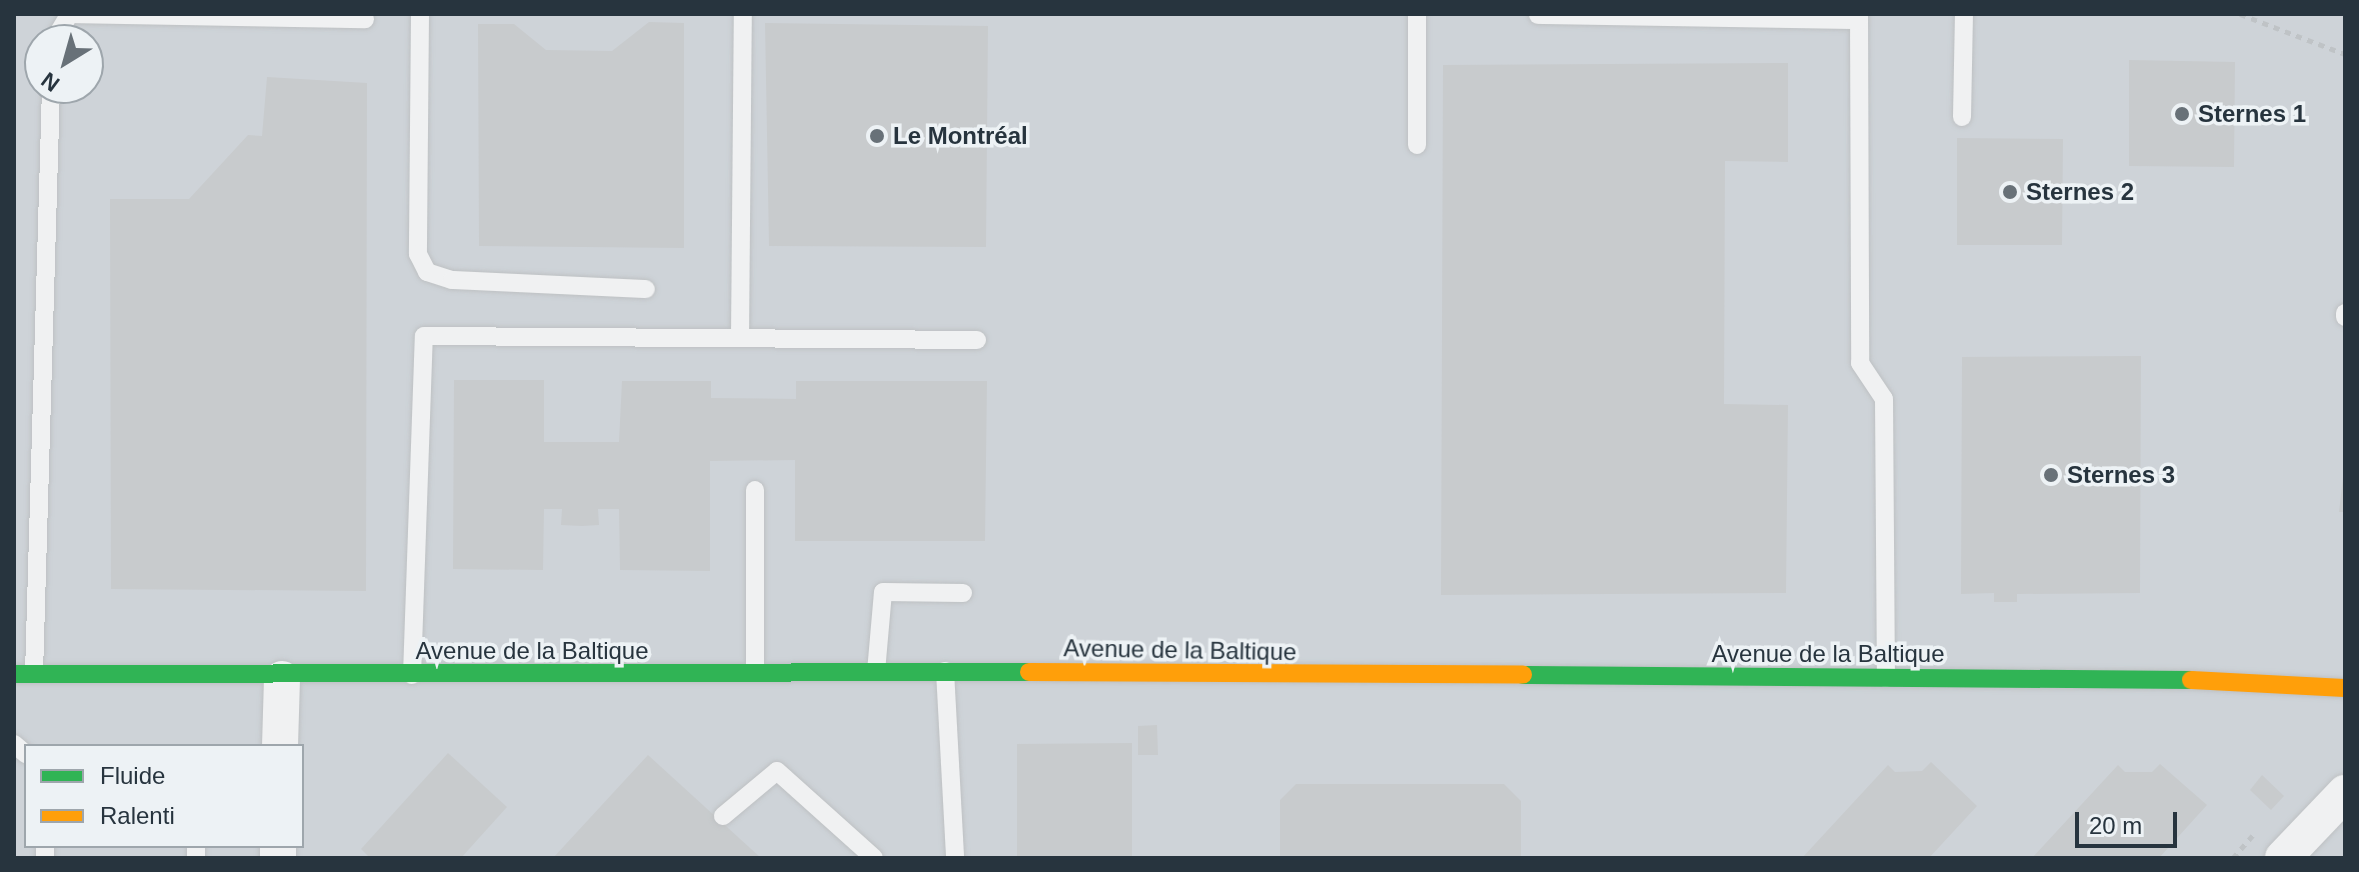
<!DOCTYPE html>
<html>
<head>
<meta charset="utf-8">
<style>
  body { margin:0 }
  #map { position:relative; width:2359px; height:872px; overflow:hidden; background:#e0e3e5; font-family:Arial,sans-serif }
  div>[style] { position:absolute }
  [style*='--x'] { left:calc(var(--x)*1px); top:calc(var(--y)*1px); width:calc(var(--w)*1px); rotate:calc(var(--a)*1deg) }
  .built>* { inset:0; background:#ced3d8 }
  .building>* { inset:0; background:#c8cbcd }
  .path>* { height:5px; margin-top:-2.5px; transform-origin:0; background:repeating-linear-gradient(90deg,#bfc3c6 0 6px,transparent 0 12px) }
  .roads { filter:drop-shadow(0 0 2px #bec1c3) drop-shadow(0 0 2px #bec1c3) }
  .lane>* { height:18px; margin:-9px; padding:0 9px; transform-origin:9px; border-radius:9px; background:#f0f1f2 }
  .street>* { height:36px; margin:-18px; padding:0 18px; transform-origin:18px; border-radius:18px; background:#f0f1f2 }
  .fast>* { height:18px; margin:-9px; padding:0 9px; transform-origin:9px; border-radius:9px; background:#30b455 }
  .slow>* { height:18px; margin:-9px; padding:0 9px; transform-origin:9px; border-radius:9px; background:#ff9f0a }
  .dots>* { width:22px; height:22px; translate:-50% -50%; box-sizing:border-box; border:4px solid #edf2f5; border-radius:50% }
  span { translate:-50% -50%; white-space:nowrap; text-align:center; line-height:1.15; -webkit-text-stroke:7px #edf2f5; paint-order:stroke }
  .poi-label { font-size:24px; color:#27343e; font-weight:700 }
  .left { translate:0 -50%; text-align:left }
  .street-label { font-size:24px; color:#27343e }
  .frame { position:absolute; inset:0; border:16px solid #27343e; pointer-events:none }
  .legend { position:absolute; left:24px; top:744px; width:280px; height:104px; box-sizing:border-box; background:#edf2f5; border:2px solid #9ea6ac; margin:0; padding:10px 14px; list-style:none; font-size:24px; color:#27343e }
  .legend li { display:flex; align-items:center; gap:16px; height:40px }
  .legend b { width:40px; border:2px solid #9ea6ac }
  .north { position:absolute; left:24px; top:24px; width:80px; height:80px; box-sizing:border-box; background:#edf2f5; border:2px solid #9ea6ac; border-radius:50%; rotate:217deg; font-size:22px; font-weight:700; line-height:32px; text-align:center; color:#27343e }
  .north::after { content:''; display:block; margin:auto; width:28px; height:36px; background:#687178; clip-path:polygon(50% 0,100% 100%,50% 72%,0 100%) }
  .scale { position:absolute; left:2075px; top:812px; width:102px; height:36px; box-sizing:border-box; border:4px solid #27343e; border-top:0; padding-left:10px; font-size:24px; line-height:28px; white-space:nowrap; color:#27343e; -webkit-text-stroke:6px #edf2f5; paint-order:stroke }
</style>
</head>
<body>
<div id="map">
  <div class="built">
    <i style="clip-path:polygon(evenodd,14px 14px,2345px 14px,2345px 858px,14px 858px,14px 14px,40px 40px,88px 40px,88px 88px,40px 88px,40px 40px,14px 14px,26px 746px,302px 746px,302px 846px,26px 846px,26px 746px)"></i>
  </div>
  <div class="building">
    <i style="clip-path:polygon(649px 22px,684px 23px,684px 248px,479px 246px,478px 24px,514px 24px,546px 50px,612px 51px)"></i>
    <i style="clip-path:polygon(765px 23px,988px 26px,986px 247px,769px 246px)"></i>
    <i style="clip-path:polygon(2129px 60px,2235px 62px,2234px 167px,2129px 166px)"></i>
    <i style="clip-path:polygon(1788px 63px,1788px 162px,1725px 161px,1724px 404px,1788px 405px,1786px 593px,1441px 595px,1443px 65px)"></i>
    <i style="clip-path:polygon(267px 77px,367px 83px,366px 591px,111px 589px,110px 199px,189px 199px,248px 135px,262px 136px)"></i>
    <i style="clip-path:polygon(1957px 138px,2063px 139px,2062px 245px,1957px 245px)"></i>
    <i style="clip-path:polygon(2141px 356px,2140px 593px,2017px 594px,2017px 602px,1994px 602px,1994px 593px,1961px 594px,1962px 357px)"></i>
    <i style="clip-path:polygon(454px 380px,544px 380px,544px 442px,619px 442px,622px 381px,711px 381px,711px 398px,796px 399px,796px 381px,987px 381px,985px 541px,795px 541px,795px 460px,710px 461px,710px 571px,620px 570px,619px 509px,598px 509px,599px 525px,582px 526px,561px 525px,562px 509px,544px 509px,543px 570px,453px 569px)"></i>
    <i style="clip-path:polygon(2343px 477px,2345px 477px,2345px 512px,2339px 512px)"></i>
    <i style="clip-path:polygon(1157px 725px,1158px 755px,1138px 755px,1138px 726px)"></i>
    <i style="clip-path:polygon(1132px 743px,1132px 858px,1017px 858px,1017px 744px)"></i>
    <i style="clip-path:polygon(448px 753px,507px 807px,461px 858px,370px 858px,361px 849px)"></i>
    <i style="clip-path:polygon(648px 755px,761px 858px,553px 858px)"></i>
    <i style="clip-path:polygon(1931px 762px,1977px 806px,1929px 858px,1802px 858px,1888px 765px,1895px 772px,1922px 771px)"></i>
    <i style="clip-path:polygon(2160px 764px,2207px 805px,2159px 858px,2032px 858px,2118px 765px,2125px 772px,2152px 772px)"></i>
    <i style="clip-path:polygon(2262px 775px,2284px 796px,2271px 810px,2250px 790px)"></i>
    <i style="clip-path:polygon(1296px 784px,1504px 784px,1521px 801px,1521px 858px,1280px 858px,1280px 800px)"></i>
  </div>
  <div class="path">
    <i style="--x:2240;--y:14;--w:112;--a:20.9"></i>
    <i style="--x:2233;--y:858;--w:30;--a:-49"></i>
  </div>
  <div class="roads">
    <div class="lane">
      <i style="--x:68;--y:14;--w:297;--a:1"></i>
      <i style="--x:420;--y:14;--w:240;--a:90.5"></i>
      <i style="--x:418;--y:254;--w:20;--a:63"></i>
      <i style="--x:427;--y:272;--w:26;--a:18"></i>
      <i style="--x:452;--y:280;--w:194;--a:2.7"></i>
      <i style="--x:1417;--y:14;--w:131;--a:90"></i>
      <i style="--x:1859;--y:14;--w:349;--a:89.8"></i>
      <i style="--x:1860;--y:363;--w:43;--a:56.3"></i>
      <i style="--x:1884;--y:399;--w:279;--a:89.6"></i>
      <i style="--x:1538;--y:15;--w:321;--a:0.9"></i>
      <i style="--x:54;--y:40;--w:29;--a:-59"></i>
      <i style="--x:1962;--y:117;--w:103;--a:-88.9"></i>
      <i style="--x:2345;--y:313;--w:4;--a:90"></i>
      <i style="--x:740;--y:338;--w:324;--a:-89.5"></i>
      <i style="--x:945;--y:671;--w:187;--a:86.9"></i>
      <i style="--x:876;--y:672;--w:80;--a:-85"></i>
      <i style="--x:883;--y:592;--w:80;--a:0.7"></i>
      <i style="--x:755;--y:673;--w:183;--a:-90"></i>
      <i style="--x:34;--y:674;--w:586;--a:-88.34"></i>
      <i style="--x:412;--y:675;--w:339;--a:-88"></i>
      <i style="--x:424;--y:336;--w:553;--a:0.41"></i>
      <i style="--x:14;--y:744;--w:16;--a:40"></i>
      <i style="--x:723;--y:816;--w:70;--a:-39.8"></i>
      <i style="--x:777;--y:771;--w:130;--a:41.9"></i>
      <i style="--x:45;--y:846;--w:12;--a:90"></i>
      <i style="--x:196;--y:846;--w:12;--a:90"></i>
    </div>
    <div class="street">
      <i style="--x:280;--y:746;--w:67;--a:-88.3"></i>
      <i style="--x:278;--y:858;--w:12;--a:-90"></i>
      <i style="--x:2283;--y:858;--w:90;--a:-46.4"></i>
    </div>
    <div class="fast">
      <i style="--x:14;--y:674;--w:1015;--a:-0.11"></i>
      <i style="--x:1523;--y:675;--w:668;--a:0.43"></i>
    </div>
    <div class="slow">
      <i style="--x:1029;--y:672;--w:494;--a:0.3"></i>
      <i style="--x:2191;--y:680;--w:154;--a:3"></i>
    </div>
  </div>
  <div class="dots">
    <i style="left:2182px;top:114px;background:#687178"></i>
    <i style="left:877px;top:136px;background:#687178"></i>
    <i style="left:2010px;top:192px;background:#687178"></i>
    <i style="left:2051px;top:475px;background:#687178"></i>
  </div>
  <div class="poi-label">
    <span class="left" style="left:2198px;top:114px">Sternes 1</span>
    <span class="left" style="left:893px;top:136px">Le Montréal</span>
    <span class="left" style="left:2026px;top:192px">Sternes 2</span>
    <span class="left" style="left:2067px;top:475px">Sternes 3</span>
  </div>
  <div class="street-label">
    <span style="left:1180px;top:650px;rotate:1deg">Avenue de la Baltique</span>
    <span style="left:532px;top:651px">Avenue de la Baltique</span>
    <span style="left:1828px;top:654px">Avenue de la Baltique</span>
  </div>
  <div class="frame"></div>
  <ul class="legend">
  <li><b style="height:10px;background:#30b455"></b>Fluide</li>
  <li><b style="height:10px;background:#ff9f0a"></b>Ralenti</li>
  </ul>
  <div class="north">N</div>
  <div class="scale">20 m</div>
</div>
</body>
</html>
